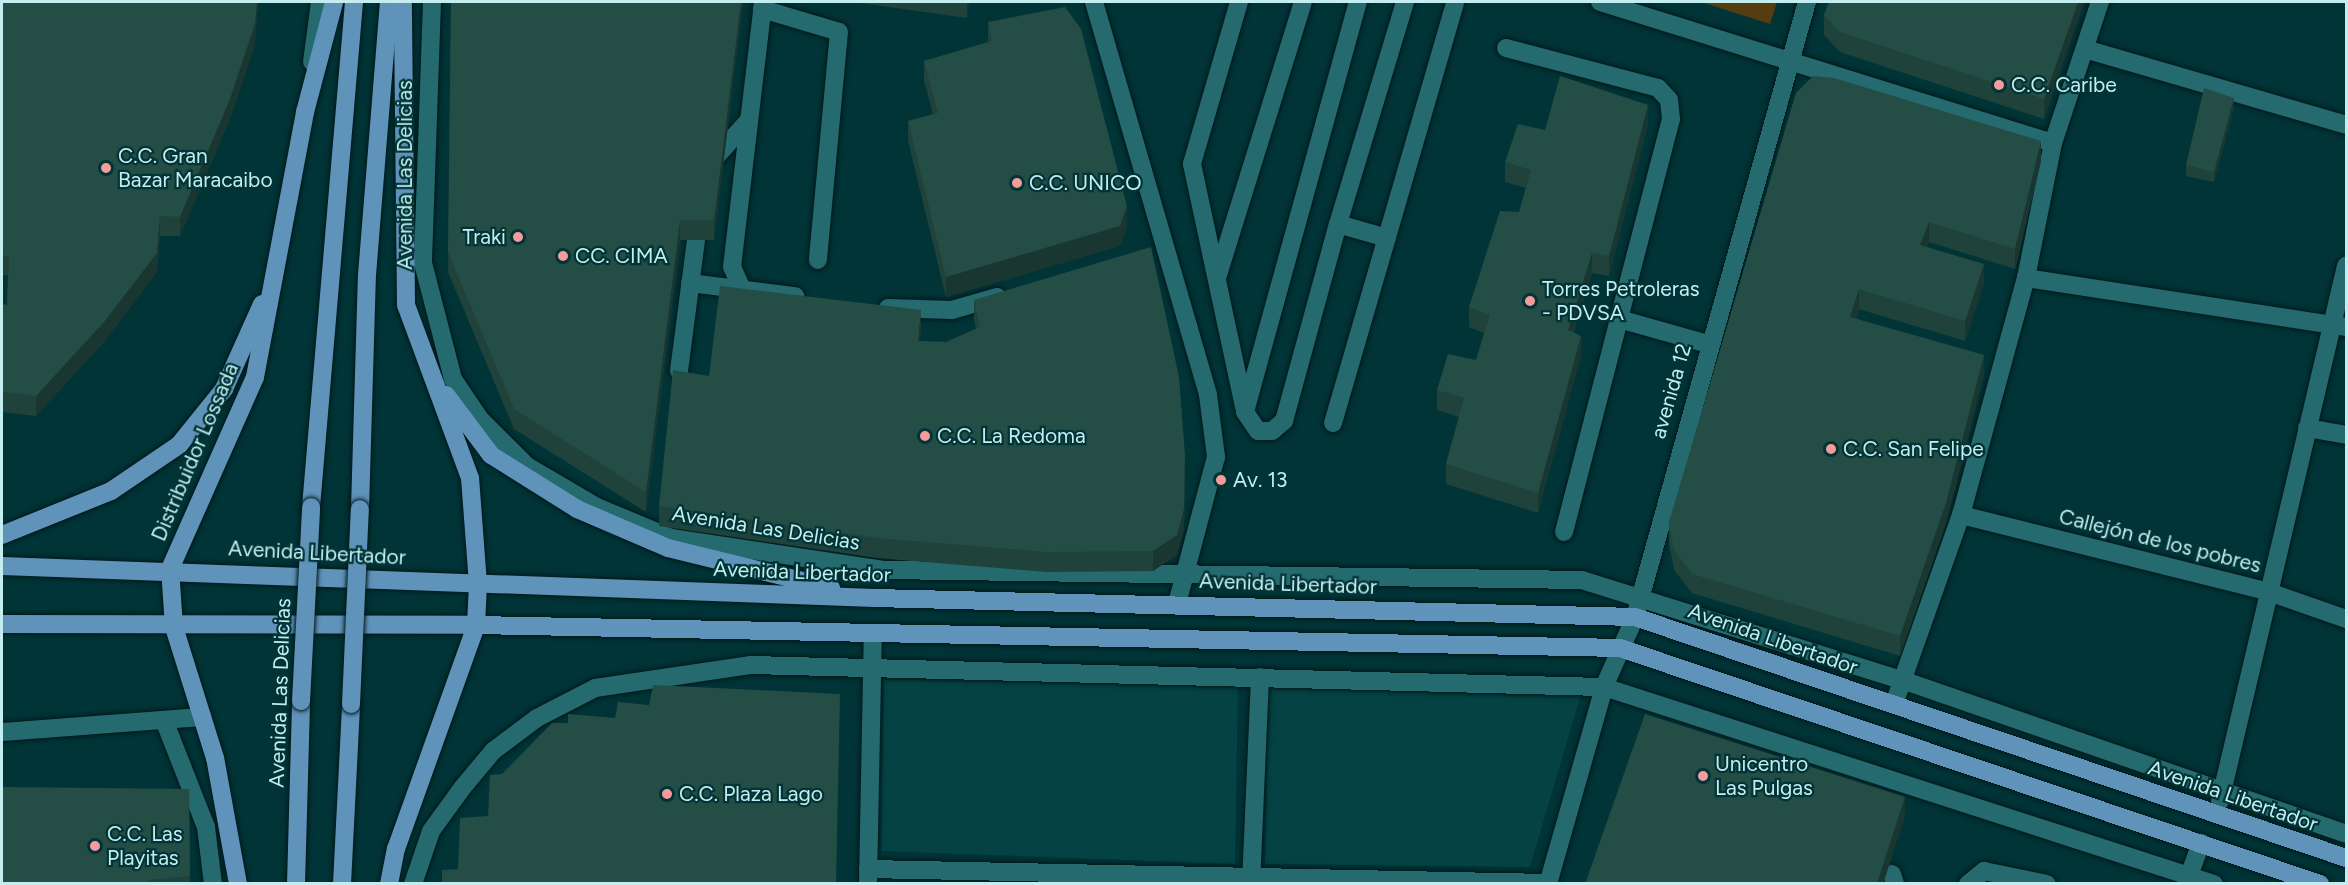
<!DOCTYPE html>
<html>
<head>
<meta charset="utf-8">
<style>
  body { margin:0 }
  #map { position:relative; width:2348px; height:885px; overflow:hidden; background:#003436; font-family:Figtree,sans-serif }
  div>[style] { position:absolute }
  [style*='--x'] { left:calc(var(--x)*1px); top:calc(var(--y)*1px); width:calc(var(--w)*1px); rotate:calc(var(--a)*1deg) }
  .built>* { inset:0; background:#044244 }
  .green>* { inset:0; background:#553d10 }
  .roads { filter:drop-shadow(0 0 2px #00191b) drop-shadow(0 0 2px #00191b) }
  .minor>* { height:18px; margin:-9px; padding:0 9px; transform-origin:9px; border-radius:9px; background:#246a6e }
  .major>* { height:18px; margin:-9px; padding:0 9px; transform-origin:9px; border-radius:9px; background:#5f93ba }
  .bridges { filter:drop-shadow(0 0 2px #00191b) drop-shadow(0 0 2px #00191b) }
  .major-bridge>* { height:18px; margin:-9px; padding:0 9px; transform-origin:9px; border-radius:9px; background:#5f93ba }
  .wall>* { inset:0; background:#1f423b }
  .shaded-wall>* { inset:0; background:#193630 }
  .building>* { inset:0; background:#244d45 }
  .dots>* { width:16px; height:16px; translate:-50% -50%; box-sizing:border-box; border:3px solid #003436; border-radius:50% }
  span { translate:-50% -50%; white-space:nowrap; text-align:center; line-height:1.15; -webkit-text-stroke:4.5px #003436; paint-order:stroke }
  .poi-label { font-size:21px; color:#c3edef }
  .left { translate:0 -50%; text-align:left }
  .right { translate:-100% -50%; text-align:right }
  .street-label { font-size:21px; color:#c3edef }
  .frame { position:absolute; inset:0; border:3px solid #c3edef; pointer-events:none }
</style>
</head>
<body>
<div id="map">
  <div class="built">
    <i style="clip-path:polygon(884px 680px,1238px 683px,1235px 864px,881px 851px)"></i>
    <i style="clip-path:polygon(1269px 687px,1582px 691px,1530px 867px,1265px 864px)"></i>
  </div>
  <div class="green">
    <i style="clip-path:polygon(1701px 2px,1777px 2px,1770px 24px)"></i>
  </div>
  <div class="roads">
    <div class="minor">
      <i style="--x:432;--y:2;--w:261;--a:92"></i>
      <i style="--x:423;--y:263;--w:120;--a:75.5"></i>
      <i style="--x:453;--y:379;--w:48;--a:56"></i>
      <i style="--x:480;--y:419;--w:66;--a:45"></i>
      <i style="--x:527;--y:466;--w:81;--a:30.4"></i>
      <i style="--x:597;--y:507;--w:80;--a:22.7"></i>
      <i style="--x:671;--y:538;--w:215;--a:8.5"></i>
      <i style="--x:884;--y:570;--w:698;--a:0.82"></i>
      <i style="--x:1582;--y:580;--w:335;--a:17.4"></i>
      <i style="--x:1902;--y:680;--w:470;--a:19.1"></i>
      <i style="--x:1094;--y:2;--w:409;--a:73.8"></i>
      <i style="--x:1208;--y:395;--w:63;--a:82.6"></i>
      <i style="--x:1216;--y:457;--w:152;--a:104.9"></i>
      <i style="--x:1239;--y:2;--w:169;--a:106.2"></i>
      <i style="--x:1192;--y:164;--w:254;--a:77.9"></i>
      <i style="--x:1245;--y:412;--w:23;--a:56"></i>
      <i style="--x:1258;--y:431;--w:14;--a:0"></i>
      <i style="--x:1272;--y:431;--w:16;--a:-40"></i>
      <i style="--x:1284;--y:421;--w:204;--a:-74.7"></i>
      <i style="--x:1600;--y:2;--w:474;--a:17.3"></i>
      <i style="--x:762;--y:9;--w:80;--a:16.6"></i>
      <i style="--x:839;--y:32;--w:229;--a:95.3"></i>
      <i style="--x:1506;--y:48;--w:157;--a:14.7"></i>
      <i style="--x:1658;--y:88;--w:16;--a:47"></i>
      <i style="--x:1669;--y:100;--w:19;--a:84"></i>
      <i style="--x:1671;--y:119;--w:207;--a:104.6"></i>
      <i style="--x:1619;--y:319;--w:92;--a:15.7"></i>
      <i style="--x:2085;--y:49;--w:272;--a:16.2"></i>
      <i style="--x:312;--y:62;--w:61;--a:-82.4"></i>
      <i style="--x:712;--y:161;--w:55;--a:-47.9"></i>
      <i style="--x:1387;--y:238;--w:51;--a:-164.1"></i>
      <i style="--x:1338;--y:224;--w:232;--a:-73.2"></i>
      <i style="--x:1217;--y:278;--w:289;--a:-72.7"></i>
      <i style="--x:2026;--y:278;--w:324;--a:8.7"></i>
      <i style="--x:690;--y:283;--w:106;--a:7.1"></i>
      <i style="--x:741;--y:287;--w:22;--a:-114"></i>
      <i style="--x:732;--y:267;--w:267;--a:-83.3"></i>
      <i style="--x:888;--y:308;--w:64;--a:1.8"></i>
      <i style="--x:952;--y:310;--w:47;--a:-16.1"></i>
      <i style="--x:679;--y:371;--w:156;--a:-82.6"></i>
      <i style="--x:1246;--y:408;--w:421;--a:-74.6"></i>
      <i style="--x:1333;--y:423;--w:438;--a:-73.8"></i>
      <i style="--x:2307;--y:428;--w:40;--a:10"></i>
      <i style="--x:1961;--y:515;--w:314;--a:14"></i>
      <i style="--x:2266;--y:591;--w:85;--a:19.3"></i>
      <i style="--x:1564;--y:532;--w:220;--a:-75.5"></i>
      <i style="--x:1894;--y:704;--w:201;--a:-70.5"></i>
      <i style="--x:1961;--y:515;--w:246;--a:-74.7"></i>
      <i style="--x:2026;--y:278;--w:138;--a:-78.7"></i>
      <i style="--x:2053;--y:143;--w:149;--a:-71.6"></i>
      <i style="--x:164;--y:720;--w:115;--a:68.6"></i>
      <i style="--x:206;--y:827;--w:57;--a:83"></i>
      <i style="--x:2;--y:732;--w:201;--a:-4.3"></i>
      <i style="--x:2220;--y:801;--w:550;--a:-76.75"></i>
      <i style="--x:868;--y:869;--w:681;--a:1.18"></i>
      <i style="--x:1892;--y:874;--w:10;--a:73"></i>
      <i style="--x:413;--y:884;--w:56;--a:-71.2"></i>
      <i style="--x:431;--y:831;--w:54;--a:-54"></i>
      <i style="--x:463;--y:787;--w:47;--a:-50.2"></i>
      <i style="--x:493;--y:751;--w:55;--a:-36.9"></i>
      <i style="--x:537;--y:718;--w:65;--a:-27.3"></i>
      <i style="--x:595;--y:688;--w:158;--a:-8.4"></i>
      <i style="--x:751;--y:665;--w:853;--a:1.48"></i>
      <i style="--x:1604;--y:687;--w:641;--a:17.9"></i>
      <i style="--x:868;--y:884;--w:251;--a:-88.9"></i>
      <i style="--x:1251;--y:884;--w:207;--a:-87.5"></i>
      <i style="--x:1548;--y:884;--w:205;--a:-74.1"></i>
      <i style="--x:1604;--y:687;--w:77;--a:-66.1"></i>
      <i style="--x:1635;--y:617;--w:639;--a:-74.38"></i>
      <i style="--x:1968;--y:884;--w:21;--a:-39"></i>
      <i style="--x:1984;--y:871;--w:64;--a:11.7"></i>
      <i style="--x:2186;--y:884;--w:44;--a:-69.9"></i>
    </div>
    <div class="major">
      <i style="--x:446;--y:395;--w:75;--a:53.1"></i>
      <i style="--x:491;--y:455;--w:102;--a:32.1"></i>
      <i style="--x:577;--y:509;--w:99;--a:23.2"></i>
      <i style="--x:668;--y:548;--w:168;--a:13.8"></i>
      <i style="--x:311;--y:507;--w:507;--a:-85.13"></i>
      <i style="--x:360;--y:509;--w:234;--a:-88.3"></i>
      <i style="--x:367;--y:275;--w:274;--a:-85.4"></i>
      <i style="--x:2;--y:535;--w:118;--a:-22"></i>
      <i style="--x:111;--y:491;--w:82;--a:-34.1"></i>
      <i style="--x:179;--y:445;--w:72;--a:-51.2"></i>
      <i style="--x:224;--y:389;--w:93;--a:-65.9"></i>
      <i style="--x:2;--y:566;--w:873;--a:2.1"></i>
      <i style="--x:874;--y:598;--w:761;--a:1.43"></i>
      <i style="--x:1635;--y:617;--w:751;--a:18.72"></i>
      <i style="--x:2;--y:624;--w:474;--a:0.1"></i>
      <i style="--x:476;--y:625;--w:1144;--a:1.15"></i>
      <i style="--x:1620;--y:648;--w:739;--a:18.63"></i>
      <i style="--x:238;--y:884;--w:128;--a:-100.3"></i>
      <i style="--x:215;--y:758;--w:137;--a:-107.4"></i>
      <i style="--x:174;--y:627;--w:58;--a:-93.9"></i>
      <i style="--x:170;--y:569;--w:210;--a:-66.1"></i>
      <i style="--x:255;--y:377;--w:270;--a:-79.3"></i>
      <i style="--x:305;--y:112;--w:114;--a:-75.2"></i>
      <i style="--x:296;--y:884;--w:183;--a:-88.4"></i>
      <i style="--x:342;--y:884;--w:180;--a:-87.1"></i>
      <i style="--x:389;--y:884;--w:36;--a:-79"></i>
      <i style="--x:396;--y:849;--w:238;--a:-70.3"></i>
      <i style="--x:476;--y:625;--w:41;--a:-87.2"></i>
      <i style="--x:478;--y:584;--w:106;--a:-94.3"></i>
      <i style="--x:470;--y:478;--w:184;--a:-110.3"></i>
      <i style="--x:406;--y:305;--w:303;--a:-90.6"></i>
    </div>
  </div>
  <div class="bridges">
    <div class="major-bridge">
      <i style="--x:301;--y:701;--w:194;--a:-87"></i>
      <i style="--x:351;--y:704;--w:195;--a:-87.4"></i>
    </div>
  </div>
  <div class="wall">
    <i style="clip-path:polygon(2px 2px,258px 2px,255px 44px,230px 119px,180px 236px,160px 236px,157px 272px,104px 342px,36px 416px,2px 412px,2px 304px,7px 305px,8px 275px,2px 275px)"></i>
    <i style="clip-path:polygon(451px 2px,743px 2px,714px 240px,680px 240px,646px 512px,514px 429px,448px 272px)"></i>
    <i style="clip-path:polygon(853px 2px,969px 2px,967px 18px)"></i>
    <i style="clip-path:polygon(1829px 2px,2084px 2px,2044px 119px,1840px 52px,1824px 35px,1824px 15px)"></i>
    <i style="clip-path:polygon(988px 22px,1127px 226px,1120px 246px,946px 297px,908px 141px,908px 121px,933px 114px,924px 81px,924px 61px,988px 42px)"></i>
    <i style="clip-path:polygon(1796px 93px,2041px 161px,2015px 269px,1929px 242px,1927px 247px,1984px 284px,1965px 341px,1859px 309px,1856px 318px,1984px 375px,1946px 523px,1900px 656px,1692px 593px,1674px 570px,1669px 543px,1669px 523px)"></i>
    <i style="clip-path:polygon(2234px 109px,2214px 182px,2186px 176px,2186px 165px)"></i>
    <i style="clip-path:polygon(1648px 125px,1609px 276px,1592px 273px,1574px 332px,1581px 356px,1538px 513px,1446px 484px,1446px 464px,1459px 417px,1437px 410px,1437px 390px,1476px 360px,1484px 333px,1469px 327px,1469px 307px,1519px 212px,1526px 188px,1505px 182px,1505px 162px,1545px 130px)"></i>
    <i style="clip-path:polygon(974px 300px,1185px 475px,1184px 529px,1177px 555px,1153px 571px,1047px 572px,877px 558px,659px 526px,659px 506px,709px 376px,921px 330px,920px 341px,946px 342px,976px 329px,974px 320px)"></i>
    <i style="clip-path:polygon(189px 789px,190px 884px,2px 884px)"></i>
  </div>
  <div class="shaded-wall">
    <i style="clip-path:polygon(257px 2px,258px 2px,255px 44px,230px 119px,180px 236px,180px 217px)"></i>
    <i style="clip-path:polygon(741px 2px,743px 2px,714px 240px,714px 220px)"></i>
    <i style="clip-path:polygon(967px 2px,969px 2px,967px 18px)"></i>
    <i style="clip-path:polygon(2078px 2px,2084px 2px,2044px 119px,2044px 99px)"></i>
    <i style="clip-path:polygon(2234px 98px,2234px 109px,2214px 182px,2214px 172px)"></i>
    <i style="clip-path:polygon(1648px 105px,1648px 125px,1609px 276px,1609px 256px)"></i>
    <i style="clip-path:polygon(2041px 141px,2041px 161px,2015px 269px,2015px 249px)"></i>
    <i style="clip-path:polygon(1127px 206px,1127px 226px,1120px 246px,946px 297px,946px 277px)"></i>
    <i style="clip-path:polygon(160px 216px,160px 236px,157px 272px,104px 342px,36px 416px,36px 396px)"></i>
    <i style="clip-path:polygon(680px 220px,680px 240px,646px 512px,646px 492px)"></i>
    <i style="clip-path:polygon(1929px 222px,1929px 242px,1920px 264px,1920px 245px)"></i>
    <i style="clip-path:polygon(1592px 253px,1592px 273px,1568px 350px,1568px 330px)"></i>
    <i style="clip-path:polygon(1984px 264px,1984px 284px,1965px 341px,1965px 321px)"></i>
    <i style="clip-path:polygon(1859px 289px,1859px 309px,1850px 336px,1850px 317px)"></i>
    <i style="clip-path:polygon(921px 310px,921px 330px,918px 361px,918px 341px)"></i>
    <i style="clip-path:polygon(1581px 336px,1581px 356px,1538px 513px,1538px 493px)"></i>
    <i style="clip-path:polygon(1984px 355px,1984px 375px,1946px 523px,1900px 656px,1900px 636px)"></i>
    <i style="clip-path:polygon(1185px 475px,1184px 529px,1177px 555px,1153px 571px,1153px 551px)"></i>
    <i style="clip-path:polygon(1905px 797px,1905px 817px,1883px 884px,1877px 884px)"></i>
  </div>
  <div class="building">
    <i style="clip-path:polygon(2px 2px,257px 2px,255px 24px,230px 99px,180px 217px,160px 216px,157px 253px,104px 322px,36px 396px,2px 392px,2px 304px,7px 305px,9px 256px,2px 255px)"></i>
    <i style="clip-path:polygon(451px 2px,741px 2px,714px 220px,680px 220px,646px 492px,514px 409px,448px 252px)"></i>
    <i style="clip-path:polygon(1829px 2px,2078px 2px,2044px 99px,1840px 32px,1824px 15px)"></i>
    <i style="clip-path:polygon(1065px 7px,1081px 29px,1127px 206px,1120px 226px,946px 277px,908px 121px,938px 113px,924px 61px,992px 41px,988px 22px)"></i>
    <i style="clip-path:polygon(1560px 76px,1648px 105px,1609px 256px,1592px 253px,1568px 330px,1581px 336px,1538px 493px,1446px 464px,1464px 398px,1437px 390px,1448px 354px,1476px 360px,1490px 315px,1469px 307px,1500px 211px,1519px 212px,1531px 170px,1505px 162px,1518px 124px,1545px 130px)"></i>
    <i style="clip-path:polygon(1813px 76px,1834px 78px,2041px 141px,2015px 249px,1929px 222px,1920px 245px,1984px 264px,1965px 321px,1859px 289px,1850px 317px,1984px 355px,1946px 503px,1900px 636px,1692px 574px,1674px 550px,1669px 523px,1796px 93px)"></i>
    <i style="clip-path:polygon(2204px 88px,2234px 98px,2214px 172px,2186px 165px)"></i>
    <i style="clip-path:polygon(1151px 247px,1179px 377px,1185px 455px,1184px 509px,1177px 535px,1153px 551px,1047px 552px,877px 538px,659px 506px,673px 370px,709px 376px,720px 286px,921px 310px,918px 341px,946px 342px,980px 327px,974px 300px)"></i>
    <i style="clip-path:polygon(653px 685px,840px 694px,836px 884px,442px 884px,442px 870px,458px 869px,460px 818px,488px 816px,490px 775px,502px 774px,552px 723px,568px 723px,568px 714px,615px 718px,618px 702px,649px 705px)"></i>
    <i style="clip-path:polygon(1645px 714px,1905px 797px,1877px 884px,1585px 884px)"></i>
    <i style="clip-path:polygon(2px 787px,189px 789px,190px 876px,149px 880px,150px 884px,2px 884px)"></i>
  </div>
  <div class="dots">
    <i style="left:1999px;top:85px;background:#f59b9b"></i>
    <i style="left:106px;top:168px;background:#f59b9b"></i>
    <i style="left:1017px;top:183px;background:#f59b9b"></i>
    <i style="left:518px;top:237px;background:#f59b9b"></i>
    <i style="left:563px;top:256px;background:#f59b9b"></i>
    <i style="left:1530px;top:301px;background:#f59b9b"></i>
    <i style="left:925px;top:436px;background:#f59b9b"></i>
    <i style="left:1831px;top:449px;background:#f59b9b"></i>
    <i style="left:1221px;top:480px;background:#f59b9b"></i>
    <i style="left:1703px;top:776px;background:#f59b9b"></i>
    <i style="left:667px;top:794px;background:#f59b9b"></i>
    <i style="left:95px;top:846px;background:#f59b9b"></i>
  </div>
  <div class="poi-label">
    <span class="left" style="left:2011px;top:85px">C.C. Caribe</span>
    <span class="left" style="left:118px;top:168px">C.C. Gran<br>Bazar Maracaibo</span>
    <span class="left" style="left:1029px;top:183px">C.C. UNICO</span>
    <span class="right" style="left:506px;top:237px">Traki</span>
    <span class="left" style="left:575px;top:256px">CC. CIMA</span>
    <span class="left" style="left:1542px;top:301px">Torres Petroleras<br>- PDVSA</span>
    <span class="left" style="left:937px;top:436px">C.C. La Redoma</span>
    <span class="left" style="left:1843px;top:449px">C.C. San Felipe</span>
    <span class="left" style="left:1233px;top:480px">Av. 13</span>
    <span class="left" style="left:1715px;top:776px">Unicentro<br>Las Pulgas</span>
    <span class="left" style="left:679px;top:794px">C.C. Plaza Lago</span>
    <span class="left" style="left:107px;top:846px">C.C. Las<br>Playitas</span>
  </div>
  <div class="street-label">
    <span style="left:405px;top:175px;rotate:-90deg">Avenida Las Delicias</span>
    <span style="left:1671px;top:391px;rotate:-74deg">avenida 12</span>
    <span style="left:195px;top:452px;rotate:-67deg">Distribuidor Lossada</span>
    <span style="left:766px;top:528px;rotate:9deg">Avenida Las Delicias</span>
    <span style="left:2160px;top:541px;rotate:14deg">Callejón de los pobres</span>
    <span style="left:317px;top:553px;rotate:3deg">Avenida Libertador</span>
    <span style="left:802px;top:572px;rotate:2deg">Avenida Libertador</span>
    <span style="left:1288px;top:584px;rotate:2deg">Avenida Libertador</span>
    <span style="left:1773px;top:639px;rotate:19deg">Avenida Libertador</span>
    <span style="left:280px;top:693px;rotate:-88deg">Avenida Las Delicias</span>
    <span style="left:2233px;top:796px;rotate:19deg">Avenida Libertador</span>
  </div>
  <div class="frame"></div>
</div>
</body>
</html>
